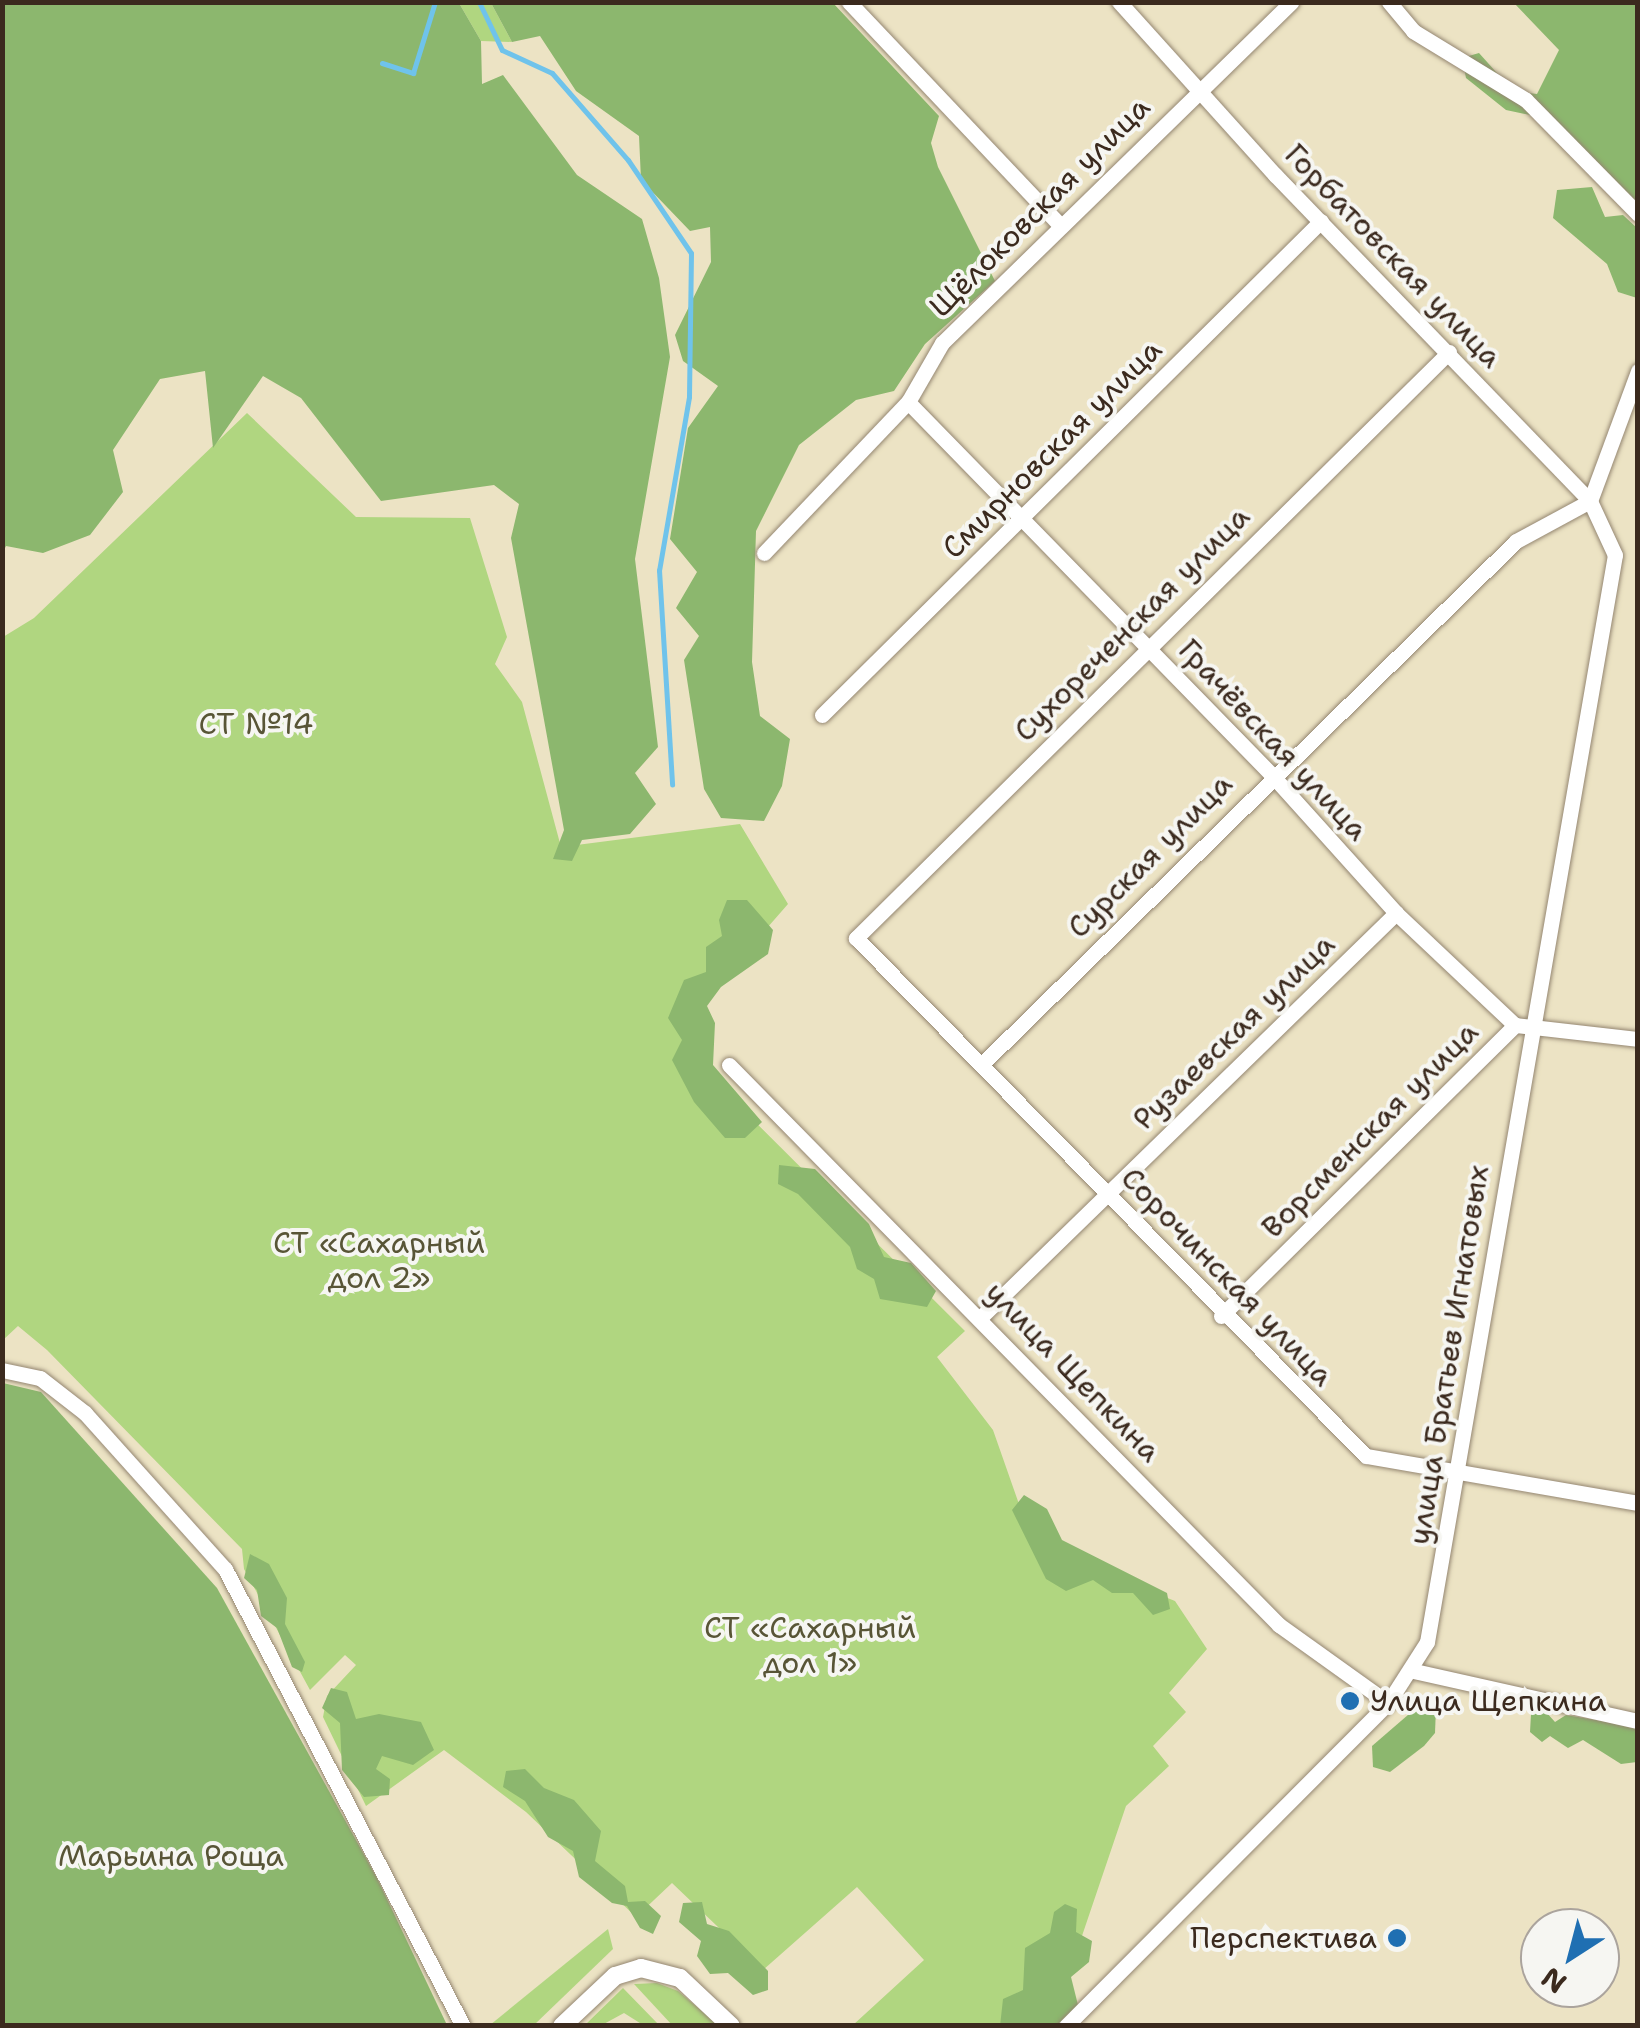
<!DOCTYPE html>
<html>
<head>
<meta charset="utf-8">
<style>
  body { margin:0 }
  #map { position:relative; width:1640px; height:2028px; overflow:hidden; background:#ece3c4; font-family:"Shantell Sans",sans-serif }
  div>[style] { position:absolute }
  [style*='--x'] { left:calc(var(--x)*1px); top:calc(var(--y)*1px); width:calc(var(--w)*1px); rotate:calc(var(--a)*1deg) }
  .green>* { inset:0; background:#b0d680 }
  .forest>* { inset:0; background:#8cb76e }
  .stream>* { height:5px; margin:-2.5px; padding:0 2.5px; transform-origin:2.5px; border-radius:2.5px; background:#6fc3eb }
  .roads { filter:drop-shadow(0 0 2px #948671) drop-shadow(0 0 2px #948671) }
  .minor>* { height:15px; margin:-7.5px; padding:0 7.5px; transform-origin:7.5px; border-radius:7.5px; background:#fff }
  .tertiary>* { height:18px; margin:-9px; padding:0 9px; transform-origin:9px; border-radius:9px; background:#fff }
  .dots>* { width:28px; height:28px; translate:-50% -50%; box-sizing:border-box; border:5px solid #f6f6f2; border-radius:50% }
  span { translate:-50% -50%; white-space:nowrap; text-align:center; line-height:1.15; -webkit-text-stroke:8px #f6f6f2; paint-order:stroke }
  .street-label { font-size:30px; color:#3b2a1e }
  .park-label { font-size:30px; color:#585536 }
  .poi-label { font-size:30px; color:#3b2a1e }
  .left { translate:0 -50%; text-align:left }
  .right { translate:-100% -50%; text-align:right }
  .frame { position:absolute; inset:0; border:5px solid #3b2a1e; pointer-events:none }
  .north { position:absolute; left:1520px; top:1908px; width:100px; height:100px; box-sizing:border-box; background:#f6f6f2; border:2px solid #aba49d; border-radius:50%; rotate:216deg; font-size:28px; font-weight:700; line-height:40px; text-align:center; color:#3b2a1e }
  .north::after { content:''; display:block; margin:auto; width:35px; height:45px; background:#1f6fb2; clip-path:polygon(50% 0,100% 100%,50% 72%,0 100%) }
</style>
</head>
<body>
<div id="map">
  <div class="green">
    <i style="clip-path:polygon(459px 3px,491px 3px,512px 42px,481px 41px)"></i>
    <i style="clip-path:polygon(247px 413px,356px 517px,470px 518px,507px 637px,495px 664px,522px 702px,561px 847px,740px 824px,788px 904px,693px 1013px,703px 1070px,965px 1331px,937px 1357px,993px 1430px,1033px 1544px,1175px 1601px,1207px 1649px,1169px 1693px,1186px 1712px,1153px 1746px,1169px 1766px,1126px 1806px,1064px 1989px,1026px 2025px,853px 2025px,924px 1960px,857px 1887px,763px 1970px,672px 1883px,636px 1917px,526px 1812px,444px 1750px,366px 1806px,323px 1717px,327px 1696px,356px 1665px,345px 1655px,310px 1690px,244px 1569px,242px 1549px,47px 1350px,18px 1326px,3px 1340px,3px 637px,34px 618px)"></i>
    <i style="clip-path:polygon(608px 1929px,613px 1949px,534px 2025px,490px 2025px)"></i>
    <i style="clip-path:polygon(657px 1983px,678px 1991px,718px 2025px,672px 2025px,634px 1984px)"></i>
    <i style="clip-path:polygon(623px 1988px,659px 2025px,643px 2025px,624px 2013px,602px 2025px,585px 2025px)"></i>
  </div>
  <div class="forest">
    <i style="clip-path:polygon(3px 2px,459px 3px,481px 41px,482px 84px,503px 75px,577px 175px,642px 219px,659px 278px,670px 357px,635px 559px,658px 747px,635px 773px,656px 804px,630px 834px,582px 840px,572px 861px,553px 859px,564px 830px,511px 538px,519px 504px,494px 485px,381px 501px,301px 398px,263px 376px,213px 448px,205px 371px,160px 379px,113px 450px,123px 492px,90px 535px,43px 553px,6px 546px,3px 552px)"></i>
    <i style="clip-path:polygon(491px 3px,833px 3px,939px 116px,931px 143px,938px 167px,995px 281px,925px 344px,894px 391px,856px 400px,799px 445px,756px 531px,752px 662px,760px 716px,790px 739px,782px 786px,764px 821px,721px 818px,704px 789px,684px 660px,699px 636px,676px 608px,697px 572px,670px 539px,688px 428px,718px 386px,683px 361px,675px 335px,711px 262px,710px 227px,690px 231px,641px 180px,639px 136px,576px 91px,540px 36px,512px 42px)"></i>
    <i style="clip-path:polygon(1514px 3px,1637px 3px,1637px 202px,1554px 120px,1506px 110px,1466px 78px,1462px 58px,1479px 53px,1513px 91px,1537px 94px,1559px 50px)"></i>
    <i style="clip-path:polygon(1592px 187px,1605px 217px,1623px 215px,1637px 228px,1637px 298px,1618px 292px,1607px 264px,1553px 218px,1557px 190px)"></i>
    <i style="clip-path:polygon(727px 900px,747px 900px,773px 930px,768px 954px,721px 987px,707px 1006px,715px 1023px,713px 1065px,762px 1122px,745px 1138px,725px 1138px,694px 1102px,672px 1060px,682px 1040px,668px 1018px,684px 980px,706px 972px,706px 947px,722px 936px,719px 920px)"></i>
    <i style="clip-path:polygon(779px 1165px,815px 1169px,869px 1224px,884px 1257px,911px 1263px,936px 1291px,927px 1307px,880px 1299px,874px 1279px,857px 1269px,850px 1247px,798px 1194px,778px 1184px)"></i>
    <i style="clip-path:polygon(3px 1383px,41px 1392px,217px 1588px,377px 1878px,447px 2025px,3px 2025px)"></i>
    <i style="clip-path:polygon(1024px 1495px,1047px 1509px,1062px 1540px,1167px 1593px,1170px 1609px,1153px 1615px,1133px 1593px,1112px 1593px,1093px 1580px,1066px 1591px,1046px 1579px,1012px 1510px)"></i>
    <i style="clip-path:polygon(250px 1554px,269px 1564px,287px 1598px,285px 1624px,305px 1662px,302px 1672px,292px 1667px,277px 1628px,261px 1616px,257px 1590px,244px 1578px)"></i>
    <i style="clip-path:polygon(331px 1688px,347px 1692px,356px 1719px,379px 1714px,421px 1722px,434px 1750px,413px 1765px,382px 1756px,376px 1769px,390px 1779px,389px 1795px,364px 1797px,342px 1770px,340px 1723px,322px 1708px)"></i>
    <i style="clip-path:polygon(1436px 1707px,1435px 1733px,1424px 1746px,1390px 1772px,1373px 1767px,1372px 1746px,1416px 1708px)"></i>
    <i style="clip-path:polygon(1546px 1712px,1555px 1722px,1566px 1715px,1637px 1727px,1637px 1762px,1621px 1764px,1583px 1740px,1568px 1748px,1550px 1736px,1542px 1742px,1530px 1732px,1531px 1714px)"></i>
    <i style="clip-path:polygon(525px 1769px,544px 1788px,574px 1800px,601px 1831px,595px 1861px,625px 1886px,628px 1902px,645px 1901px,661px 1916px,653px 1934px,640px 1928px,627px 1906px,612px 1903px,579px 1877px,573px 1851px,548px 1837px,525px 1801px,503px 1787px,506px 1771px)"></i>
    <i style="clip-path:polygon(702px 1902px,707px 1924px,729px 1931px,768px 1971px,768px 1990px,753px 1995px,728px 1973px,710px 1974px,697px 1956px,701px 1941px,679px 1922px,683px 1903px)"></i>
    <i style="clip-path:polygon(1065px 1904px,1077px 1909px,1076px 1932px,1092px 1941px,1089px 1962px,1071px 1977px,1078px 2005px,1058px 2025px,1000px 2026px,1003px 1999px,1023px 1990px,1025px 1948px,1050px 1933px,1054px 1912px)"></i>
  </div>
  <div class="stream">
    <i style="--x:479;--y:2;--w:53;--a:64.4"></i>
    <i style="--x:502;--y:50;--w:55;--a:24.7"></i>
    <i style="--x:552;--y:73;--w:116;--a:48.9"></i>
    <i style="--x:628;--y:160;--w:112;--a:55.9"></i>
    <i style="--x:691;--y:253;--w:144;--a:90.8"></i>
    <i style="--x:689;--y:397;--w:176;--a:99.8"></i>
    <i style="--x:659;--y:570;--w:215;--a:86.5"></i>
    <i style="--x:382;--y:63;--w:33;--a:18"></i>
    <i style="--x:413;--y:73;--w:74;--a:-72.8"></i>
  </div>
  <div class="roads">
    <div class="minor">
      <i style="--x:849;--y:2;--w:307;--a:46.6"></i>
      <i style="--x:1389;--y:2;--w:38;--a:50"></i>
      <i style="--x:1413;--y:31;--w:132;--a:31.4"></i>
      <i style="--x:1526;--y:100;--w:160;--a:45.5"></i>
      <i style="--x:1449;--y:352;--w:834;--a:135.34"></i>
      <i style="--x:856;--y:938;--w:727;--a:45.45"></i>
      <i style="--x:1366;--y:1456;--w:276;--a:9.8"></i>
      <i style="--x:908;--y:402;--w:520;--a:45.7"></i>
      <i style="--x:1271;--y:774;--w:187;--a:48"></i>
      <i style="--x:1396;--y:913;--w:163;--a:43.3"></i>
      <i style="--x:1515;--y:1025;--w:124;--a:6.5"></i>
      <i style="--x:1590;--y:501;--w:139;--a:-69.7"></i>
      <i style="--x:764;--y:553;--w:209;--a:-46.4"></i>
      <i style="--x:908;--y:402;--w:68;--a:-60"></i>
      <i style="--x:942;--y:343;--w:488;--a:-44.3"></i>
      <i style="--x:822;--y:715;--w:702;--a:-44.71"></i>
      <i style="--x:982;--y:1064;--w:747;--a:-44.4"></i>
      <i style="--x:1516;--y:541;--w:84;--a:-28.4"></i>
      <i style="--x:729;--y:1065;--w:785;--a:45.52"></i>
      <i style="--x:1279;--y:1625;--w:134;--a:35.6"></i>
      <i style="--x:982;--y:1316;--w:578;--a:-44.23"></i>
      <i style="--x:1221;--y:1316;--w:414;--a:-44.7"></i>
      <i style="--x:2;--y:1370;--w:39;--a:12"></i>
      <i style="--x:40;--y:1378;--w:57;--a:37.9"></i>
      <i style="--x:85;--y:1413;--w:210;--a:48.1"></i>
      <i style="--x:225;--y:1569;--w:515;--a:62.49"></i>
      <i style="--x:1414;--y:1671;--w:230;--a:12.6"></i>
      <i style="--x:1066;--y:2026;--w:456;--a:-45.1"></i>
      <i style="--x:1388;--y:1703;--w:72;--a:-57.4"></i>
      <i style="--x:1427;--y:1642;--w:1103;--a:-80.19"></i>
      <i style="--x:1615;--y:555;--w:60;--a:-114.8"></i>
      <i style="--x:1590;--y:501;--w:453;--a:-134"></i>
      <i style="--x:1275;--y:175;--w:233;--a:-132"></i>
    </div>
    <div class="tertiary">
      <i style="--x:562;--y:2026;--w:73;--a:-43.3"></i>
      <i style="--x:615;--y:1976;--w:27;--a:-17"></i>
      <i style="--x:641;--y:1968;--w:40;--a:14.4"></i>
      <i style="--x:680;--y:1978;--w:70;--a:43.3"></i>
    </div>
  </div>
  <div class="dots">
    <i style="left:1350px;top:1701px;background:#1f6fb2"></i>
    <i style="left:1397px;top:1938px;background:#1f6fb2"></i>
  </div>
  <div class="street-label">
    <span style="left:1040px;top:207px;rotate:-45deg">Щёлоковская улица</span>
    <span style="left:1393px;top:256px;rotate:46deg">Горбатовская улица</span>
    <span style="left:1052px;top:449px;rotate:-45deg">Смирновская улица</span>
    <span style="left:1132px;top:624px;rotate:-45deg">Сухореченская улица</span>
    <span style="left:1273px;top:740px;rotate:47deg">Грачёвская улица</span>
    <span style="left:1150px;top:856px;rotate:-45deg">Сурская улица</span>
    <span style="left:1234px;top:1032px;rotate:-44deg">Рузаевская улица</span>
    <span style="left:1370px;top:1130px;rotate:-45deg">Ворсменская улица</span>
    <span style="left:1227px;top:1277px;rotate:46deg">Сорочинская улица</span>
    <span style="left:1449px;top:1355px;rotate:-81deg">улица Братьев Игнатовых</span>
    <span style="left:1073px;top:1372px;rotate:46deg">улица Щепкина</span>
  </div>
  <div class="park-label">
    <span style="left:256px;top:724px">СТ №14</span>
    <span style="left:379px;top:1260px">СТ «Сахарный<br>дол 2»</span>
    <span style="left:810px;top:1645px">СТ «Сахарный<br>дол 1»</span>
    <span style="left:171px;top:1856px">Марьина Роща</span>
  </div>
  <div class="poi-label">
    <span class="left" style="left:1370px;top:1701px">Улица Щепкина</span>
    <span class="right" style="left:1377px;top:1938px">Перспектива</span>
  </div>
  <div class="frame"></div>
  <div class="north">N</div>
</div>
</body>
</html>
